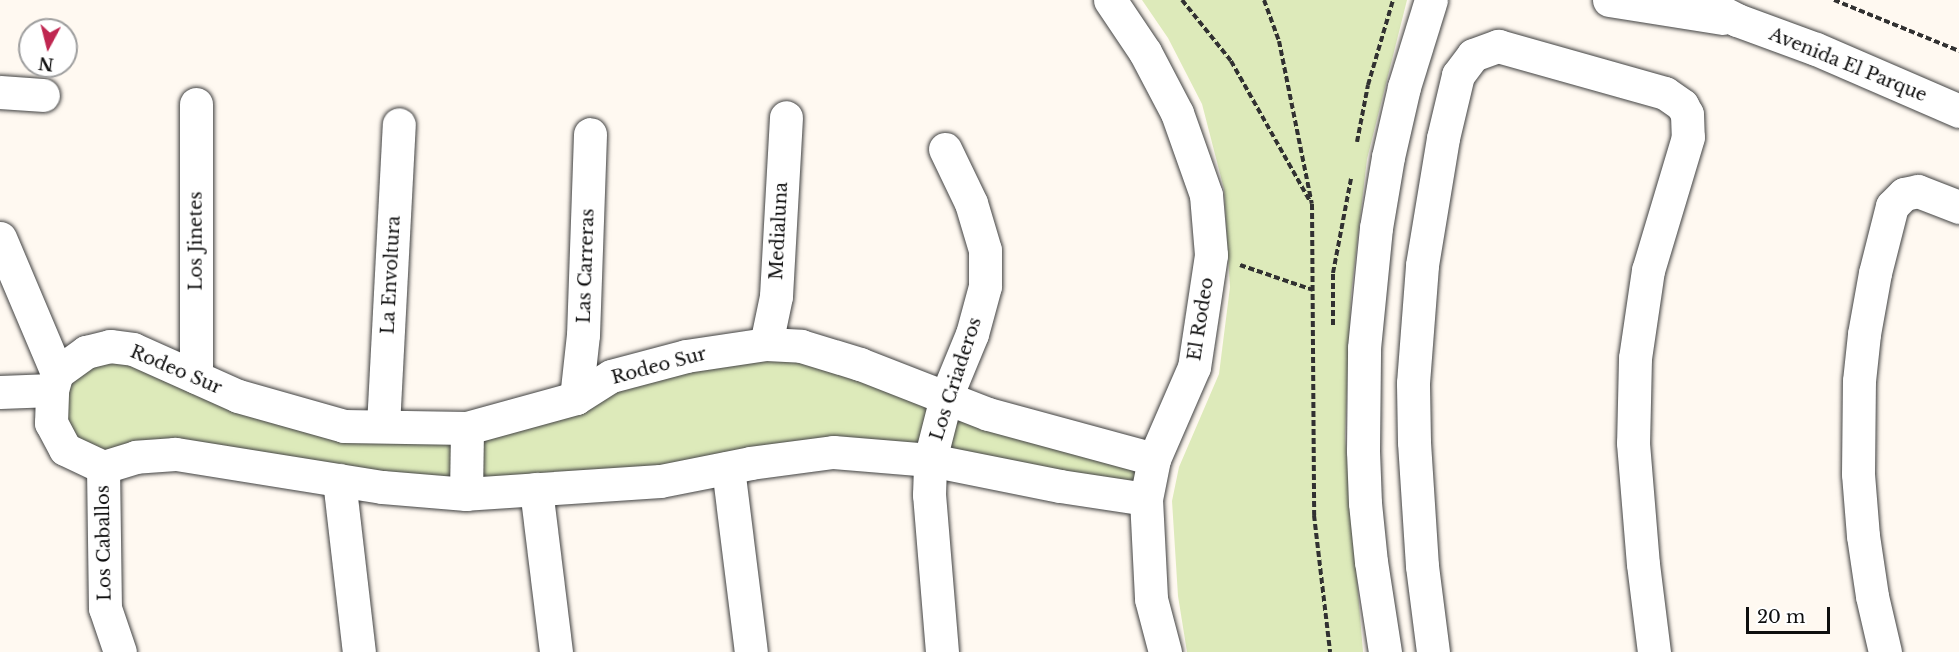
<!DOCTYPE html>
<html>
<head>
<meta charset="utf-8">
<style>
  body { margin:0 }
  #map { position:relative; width:1959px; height:652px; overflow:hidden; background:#fff9f1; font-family:"Libre Baskerville",serif }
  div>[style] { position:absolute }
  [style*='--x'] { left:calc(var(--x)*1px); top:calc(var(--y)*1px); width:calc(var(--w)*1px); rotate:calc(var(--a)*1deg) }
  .green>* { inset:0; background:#ddeaba }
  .path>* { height:4px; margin-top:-2px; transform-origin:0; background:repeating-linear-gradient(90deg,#313131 0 6px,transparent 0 9px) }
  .roads { filter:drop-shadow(0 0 2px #424242) drop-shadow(0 0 2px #424242) }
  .minor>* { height:33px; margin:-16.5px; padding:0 16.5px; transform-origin:16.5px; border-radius:16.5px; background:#fff }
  span { translate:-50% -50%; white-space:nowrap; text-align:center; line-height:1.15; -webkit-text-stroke:6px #fff; paint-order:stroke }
  .street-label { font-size:18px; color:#0f0f0f }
  .north { position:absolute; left:18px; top:18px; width:60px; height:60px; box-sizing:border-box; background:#fff; border:2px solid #9f9f9f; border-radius:50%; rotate:187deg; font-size:16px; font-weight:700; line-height:24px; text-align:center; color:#0f0f0f }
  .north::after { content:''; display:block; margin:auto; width:21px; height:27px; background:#bf2650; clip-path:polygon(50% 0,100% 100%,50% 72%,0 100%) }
  .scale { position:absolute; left:1746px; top:607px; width:84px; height:27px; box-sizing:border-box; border:3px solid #0f0f0f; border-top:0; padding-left:8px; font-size:18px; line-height:21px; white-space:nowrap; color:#0f0f0f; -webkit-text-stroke:4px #fff; paint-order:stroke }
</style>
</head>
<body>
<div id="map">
  <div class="green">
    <i style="clip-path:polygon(1142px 0,1407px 0,1367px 159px,1351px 295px,1345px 436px,1363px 652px,1187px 652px,1178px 596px,1172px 501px,1179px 467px,1219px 374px,1230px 287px,1224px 189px,1202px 104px,1168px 38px)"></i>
    <i style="clip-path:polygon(766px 353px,1144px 464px,1139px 492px,969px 456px,536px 481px,104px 458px,71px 442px,60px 391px,89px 360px,131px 357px,343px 434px,615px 384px)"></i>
  </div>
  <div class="path">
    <i style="--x:1182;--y:0;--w:78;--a:51.2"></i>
    <i style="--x:1231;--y:61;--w:161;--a:60.6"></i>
    <i style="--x:1264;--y:0;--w:44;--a:69.9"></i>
    <i style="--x:1279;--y:41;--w:166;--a:78.6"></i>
    <i style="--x:1312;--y:204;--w:311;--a:89.6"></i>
    <i style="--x:1314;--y:515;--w:138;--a:83.3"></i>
    <i style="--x:1834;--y:0;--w:135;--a:22.2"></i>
    <i style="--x:1357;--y:142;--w:58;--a:-79.1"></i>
    <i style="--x:1368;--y:85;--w:89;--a:-73.6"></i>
    <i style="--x:1240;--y:265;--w:77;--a:18.9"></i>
    <i style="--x:1333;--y:325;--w:52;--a:-90"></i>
    <i style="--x:1333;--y:273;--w:96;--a:-79.2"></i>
  </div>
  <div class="roads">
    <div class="minor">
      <i style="--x:1110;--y:0;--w:63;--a:56.1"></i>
      <i style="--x:1145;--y:52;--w:69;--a:62.3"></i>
      <i style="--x:1177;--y:113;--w:87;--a:70.5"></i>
      <i style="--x:1206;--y:195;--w:60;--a:85.2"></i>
      <i style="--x:1211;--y:255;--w:113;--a:98.6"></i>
      <i style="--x:1194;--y:367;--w:100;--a:113.5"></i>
      <i style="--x:1154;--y:459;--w:41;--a:101.3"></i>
      <i style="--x:1146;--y:499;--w:100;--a:87.1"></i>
      <i style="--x:1151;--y:599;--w:55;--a:75.2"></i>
      <i style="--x:1609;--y:0;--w:115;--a:9"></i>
      <i style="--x:1698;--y:0;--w:44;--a:27.1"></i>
      <i style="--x:1737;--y:20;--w:84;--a:20.2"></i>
      <i style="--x:1816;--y:49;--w:156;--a:23.4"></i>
      <i style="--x:0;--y:92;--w:43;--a:4"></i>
      <i style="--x:196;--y:104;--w:273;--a:90"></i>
      <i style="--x:0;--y:238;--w:147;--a:67.1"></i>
      <i style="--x:766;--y:344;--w:49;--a:-78.2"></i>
      <i style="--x:776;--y:296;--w:179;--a:-86.8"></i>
      <i style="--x:0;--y:392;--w:52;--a:-2.2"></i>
      <i style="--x:576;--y:398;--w:63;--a:-83.7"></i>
      <i style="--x:583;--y:335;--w:201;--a:-88"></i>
      <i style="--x:383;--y:426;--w:302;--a:-87"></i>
      <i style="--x:103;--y:467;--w:141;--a:89.2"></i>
      <i style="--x:105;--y:608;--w:46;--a:71.2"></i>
      <i style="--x:728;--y:468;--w:185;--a:82.9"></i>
      <i style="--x:339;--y:480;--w:173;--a:83.4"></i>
      <i style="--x:536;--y:489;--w:164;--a:83"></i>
      <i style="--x:466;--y:494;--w:66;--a:-89.1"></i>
      <i style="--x:1146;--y:499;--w:87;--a:-171.4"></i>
      <i style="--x:1060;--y:486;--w:133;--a:-168.7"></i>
      <i style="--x:930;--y:460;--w:97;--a:-175.3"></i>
      <i style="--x:833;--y:452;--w:83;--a:172.4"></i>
      <i style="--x:751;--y:463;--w:93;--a:168.8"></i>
      <i style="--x:660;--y:481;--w:194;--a:176.2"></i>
      <i style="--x:466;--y:494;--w:84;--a:-175.2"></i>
      <i style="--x:382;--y:487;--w:210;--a:-170.9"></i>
      <i style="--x:175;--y:454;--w:39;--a:176"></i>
      <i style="--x:136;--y:457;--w:34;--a:163"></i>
      <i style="--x:103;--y:467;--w:42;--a:-154.7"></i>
      <i style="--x:65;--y:449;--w:30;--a:-118"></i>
      <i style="--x:51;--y:423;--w:33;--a:-88"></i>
      <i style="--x:52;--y:390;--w:18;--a:-74"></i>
      <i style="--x:57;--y:373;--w:36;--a:-36"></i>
      <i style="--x:86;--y:352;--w:25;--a:-14"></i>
      <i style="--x:110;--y:346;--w:23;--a:7"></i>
      <i style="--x:133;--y:349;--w:115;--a:24.1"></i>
      <i style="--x:238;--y:396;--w:110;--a:15.8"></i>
      <i style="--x:344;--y:426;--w:123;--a:0.9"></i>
      <i style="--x:467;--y:428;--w:113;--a:-15.4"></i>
      <i style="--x:576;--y:398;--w:41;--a:-32.2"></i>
      <i style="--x:611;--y:376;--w:78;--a:-14.9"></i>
      <i style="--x:686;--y:356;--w:81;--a:-8.5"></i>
      <i style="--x:766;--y:344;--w:35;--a:3"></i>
      <i style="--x:801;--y:346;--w:62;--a:17"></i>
      <i style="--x:860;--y:364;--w:137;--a:21.3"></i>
      <i style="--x:988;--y:414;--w:172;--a:15.2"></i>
      <i style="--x:942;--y:652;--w:158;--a:-94.7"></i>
      <i style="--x:929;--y:495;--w:35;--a:-88"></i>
      <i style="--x:930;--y:460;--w:65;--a:-75.7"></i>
      <i style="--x:946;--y:397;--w:68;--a:-67.6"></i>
      <i style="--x:972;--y:334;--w:50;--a:-74.8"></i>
      <i style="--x:985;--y:286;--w:36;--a:-90"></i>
      <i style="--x:985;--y:250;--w:49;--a:-106.6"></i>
      <i style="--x:971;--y:203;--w:60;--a:-115.7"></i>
      <i style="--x:1385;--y:652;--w:91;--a:-98.8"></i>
      <i style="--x:1371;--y:562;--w:59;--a:-95.8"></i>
      <i style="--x:1365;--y:503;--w:52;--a:-92.2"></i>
      <i style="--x:1363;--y:451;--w:103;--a:-89.4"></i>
      <i style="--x:1364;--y:348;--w:121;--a:-84.3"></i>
      <i style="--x:1376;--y:228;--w:72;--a:-80.4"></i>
      <i style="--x:1388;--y:157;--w:72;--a:-77.1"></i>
      <i style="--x:1404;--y:87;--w:91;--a:-72.8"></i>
      <i style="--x:1433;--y:652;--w:87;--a:-97.3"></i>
      <i style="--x:1422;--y:566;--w:124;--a:-93.7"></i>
      <i style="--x:1414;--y:442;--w:59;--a:-91"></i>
      <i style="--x:1413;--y:383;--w:118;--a:-85.6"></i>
      <i style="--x:1422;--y:265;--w:129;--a:-80.6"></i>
      <i style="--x:1443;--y:138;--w:65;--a:-76.6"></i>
      <i style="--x:1458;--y:75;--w:25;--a:-53"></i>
      <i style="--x:1473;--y:55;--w:27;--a:-20"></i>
      <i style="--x:1498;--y:46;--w:173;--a:15.7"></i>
      <i style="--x:1665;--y:93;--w:21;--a:35"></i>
      <i style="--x:1682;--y:105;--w:10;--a:61"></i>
      <i style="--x:1687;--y:114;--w:23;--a:88"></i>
      <i style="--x:1688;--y:137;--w:139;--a:106.7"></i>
      <i style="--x:1648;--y:270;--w:89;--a:98.4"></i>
      <i style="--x:1635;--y:358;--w:85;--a:91.3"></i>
      <i style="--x:1633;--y:443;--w:121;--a:85.3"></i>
      <i style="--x:1643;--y:564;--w:89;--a:82.9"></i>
      <i style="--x:1885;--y:652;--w:57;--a:-103.1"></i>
      <i style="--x:1872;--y:596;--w:61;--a:-98.5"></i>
      <i style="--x:1863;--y:536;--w:62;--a:-94.6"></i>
      <i style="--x:1858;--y:474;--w:93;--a:-89.4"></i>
      <i style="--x:1859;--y:381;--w:47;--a:-83.9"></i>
      <i style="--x:1864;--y:334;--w:62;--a:-79.8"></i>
      <i style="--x:1875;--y:273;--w:69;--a:-75.8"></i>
      <i style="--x:1892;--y:206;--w:17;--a:-45"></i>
      <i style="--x:1904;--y:194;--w:14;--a:-12"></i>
      <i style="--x:1918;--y:191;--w:44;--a:21.3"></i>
    </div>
  </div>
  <div class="street-label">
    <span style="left:1848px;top:65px;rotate:22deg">Avenida El Parque</span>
    <span style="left:779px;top:231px;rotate:-87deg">Medialuna</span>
    <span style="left:196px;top:241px;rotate:-90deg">Los Jinetes</span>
    <span style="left:586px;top:266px;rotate:-88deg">Las Carreras</span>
    <span style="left:391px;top:275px;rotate:-87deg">La Envoltura</span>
    <span style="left:1201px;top:319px;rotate:-81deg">El Rodeo</span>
    <span style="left:659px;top:366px;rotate:-15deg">Rodeo Sur</span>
    <span style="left:176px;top:370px;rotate:23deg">Rodeo Sur</span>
    <span style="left:956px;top:379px;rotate:-72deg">Los Criaderos</span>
    <span style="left:104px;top:543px;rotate:-91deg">Los Caballos</span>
  </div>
  <div class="north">N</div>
  <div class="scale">20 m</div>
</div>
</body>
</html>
